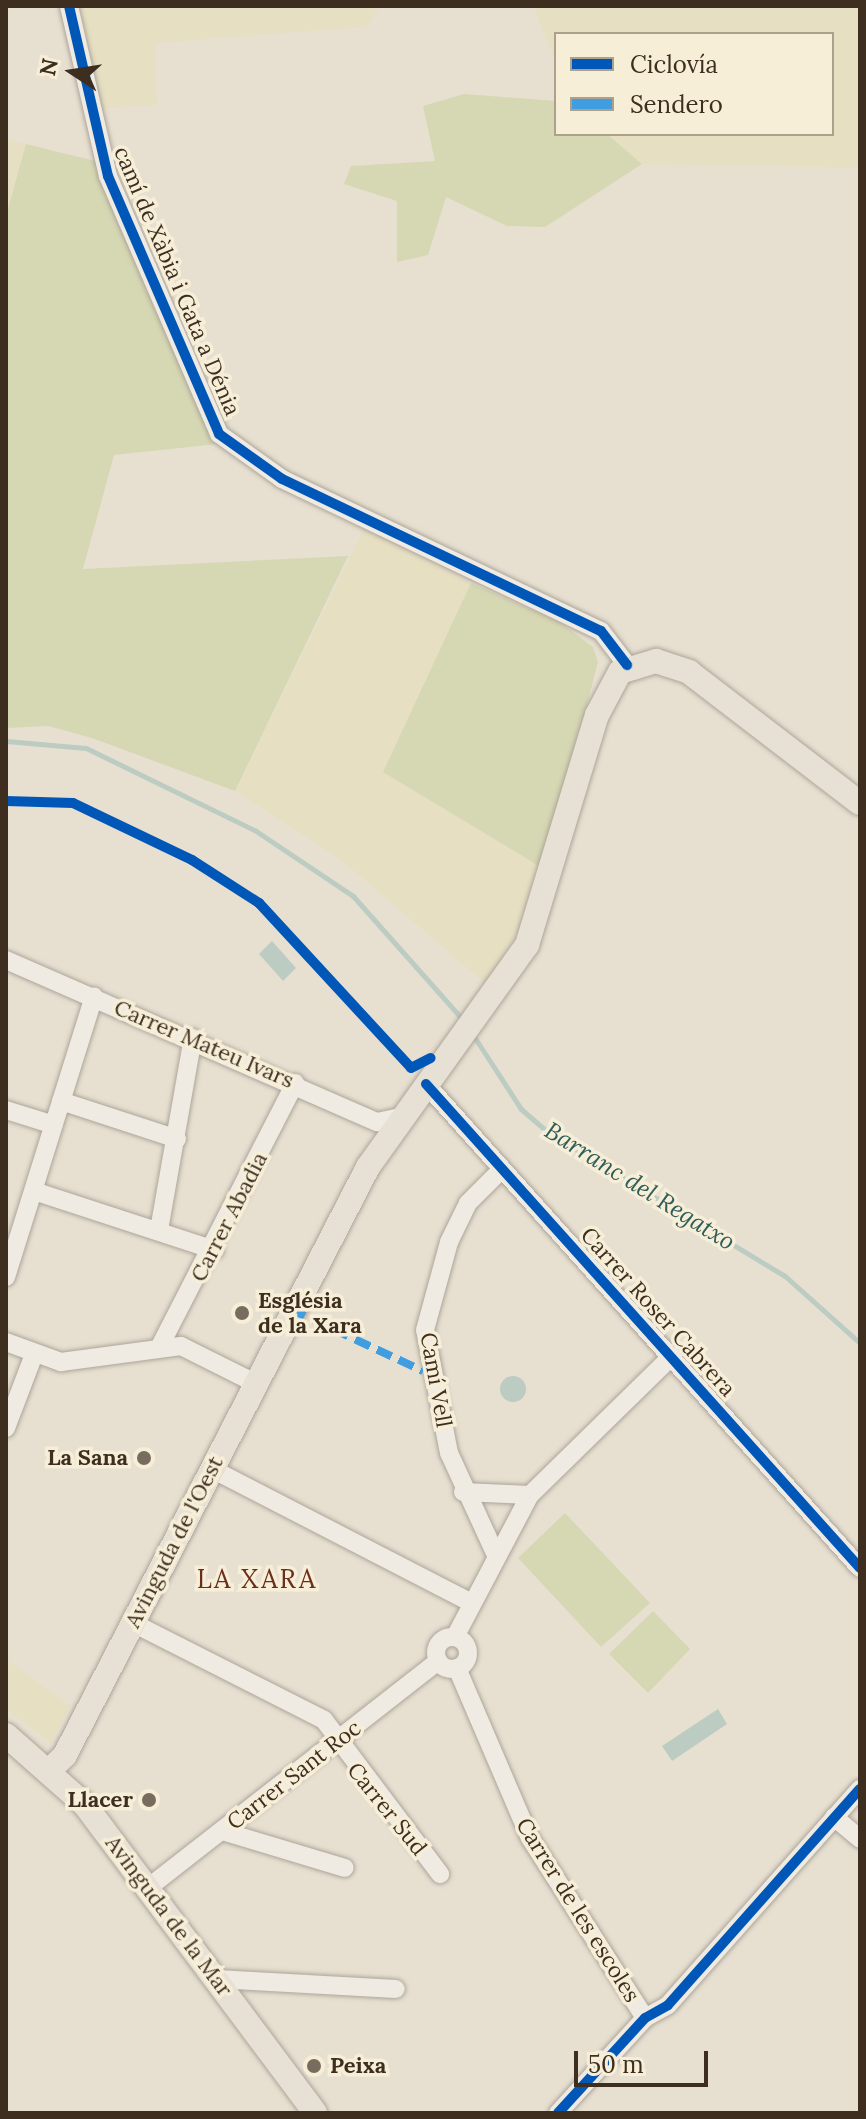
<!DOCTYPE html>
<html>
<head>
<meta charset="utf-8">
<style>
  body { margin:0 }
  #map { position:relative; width:866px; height:2119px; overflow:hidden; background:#e7e0d1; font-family:Lora,serif }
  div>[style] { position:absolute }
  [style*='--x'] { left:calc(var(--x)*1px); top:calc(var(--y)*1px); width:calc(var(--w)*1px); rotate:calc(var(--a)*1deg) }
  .farmland>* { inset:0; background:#e6dfc2 }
  .green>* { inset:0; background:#d6d7b3 }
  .water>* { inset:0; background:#bcccc2 }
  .round { border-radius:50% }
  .stream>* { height:5px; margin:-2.5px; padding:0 2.5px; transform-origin:2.5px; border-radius:2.5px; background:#bcccc2 }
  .roads { filter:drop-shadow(0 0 2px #ada599) drop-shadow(0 0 2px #ada599) }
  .minor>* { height:18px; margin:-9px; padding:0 9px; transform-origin:9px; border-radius:9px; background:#efebe3 }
  .minor>.ring { margin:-9px; padding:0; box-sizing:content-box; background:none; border:18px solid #efebe3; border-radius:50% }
  .major>* { height:24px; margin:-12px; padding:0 12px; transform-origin:12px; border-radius:12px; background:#e6e1d4 }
  .quiet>* { height:8px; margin-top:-4px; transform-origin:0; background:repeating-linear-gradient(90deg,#3f9de0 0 16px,transparent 0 24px) }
  .cycleway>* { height:10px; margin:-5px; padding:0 5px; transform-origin:5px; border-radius:5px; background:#0057b8 }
  .dots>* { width:22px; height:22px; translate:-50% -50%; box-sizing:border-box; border:4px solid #f7eed8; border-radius:50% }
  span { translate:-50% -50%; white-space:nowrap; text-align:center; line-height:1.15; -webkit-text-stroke:7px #f7eed8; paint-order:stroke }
  .street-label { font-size:22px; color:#3d2e20 }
  .poi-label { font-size:22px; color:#3d2e20; font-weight:700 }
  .left { translate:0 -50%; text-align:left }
  .right { translate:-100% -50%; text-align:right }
  .water-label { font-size:24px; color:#2f5d5a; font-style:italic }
  .quarter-label { font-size:26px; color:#6b2e1e; letter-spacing:2px }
  .frame { position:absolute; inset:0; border:8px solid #3d2e20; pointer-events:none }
  .legend { position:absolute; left:554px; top:32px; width:280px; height:104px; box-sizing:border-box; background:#f7eed8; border:2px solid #ada18e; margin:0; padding:10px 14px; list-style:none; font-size:24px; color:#3d2e20 }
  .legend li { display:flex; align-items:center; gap:16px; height:40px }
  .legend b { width:40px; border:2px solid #ada18e }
  .north { position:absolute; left:32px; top:32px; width:80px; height:80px; -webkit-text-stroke:6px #f7eed8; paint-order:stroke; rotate:282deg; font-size:22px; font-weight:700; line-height:32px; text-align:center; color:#3d2e20 }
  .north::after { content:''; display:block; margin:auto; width:28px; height:36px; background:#3d2e20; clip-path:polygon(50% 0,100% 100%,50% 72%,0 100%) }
  .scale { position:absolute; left:574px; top:2051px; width:134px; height:36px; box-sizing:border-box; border:4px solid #3d2e20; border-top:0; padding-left:10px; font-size:24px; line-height:28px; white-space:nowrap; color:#3d2e20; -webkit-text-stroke:6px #f7eed8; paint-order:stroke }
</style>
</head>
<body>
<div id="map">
  <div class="farmland">
    <i style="clip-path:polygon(80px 6px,380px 6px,367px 27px,155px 43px,157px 105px,101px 109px)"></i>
    <i style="clip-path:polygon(533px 6px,860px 6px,860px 168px,642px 164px,607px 134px,832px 134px,832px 34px,556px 34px,556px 62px)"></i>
    <i style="clip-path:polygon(6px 139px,26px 144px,6px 216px)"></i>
    <i style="clip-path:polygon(364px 529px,471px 583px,383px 772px,544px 869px,518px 932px,485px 983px,341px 860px,235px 791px)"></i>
    <i style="clip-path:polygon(6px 1659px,70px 1706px,51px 1743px,6px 1709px)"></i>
  </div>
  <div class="green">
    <i style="clip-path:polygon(464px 94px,556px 101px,556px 134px,607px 134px,642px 164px,545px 227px,507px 226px,446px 197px,428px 255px,397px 262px,397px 201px,344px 184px,351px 166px,435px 161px,423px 106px)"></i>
    <i style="clip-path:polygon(26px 144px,95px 161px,217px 444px,114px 455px,83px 569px,348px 556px,235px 791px,92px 738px,48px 726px,6px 728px,6px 216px)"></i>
    <i style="clip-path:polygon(471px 583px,561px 623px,593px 647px,598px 662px,544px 869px,383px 772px)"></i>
    <i style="clip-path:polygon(565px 1513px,650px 1603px,601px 1647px,518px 1558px)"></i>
    <i style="clip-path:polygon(653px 1611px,690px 1649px,648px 1693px,609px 1654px)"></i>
  </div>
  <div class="water">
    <i style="clip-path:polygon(272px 941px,296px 968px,283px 981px,259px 954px)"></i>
    <i class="round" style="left:500px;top:1376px;width:26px;height:26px"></i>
    <i style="clip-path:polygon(718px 1709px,727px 1724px,672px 1761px,662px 1746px)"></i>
  </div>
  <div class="stream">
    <i style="--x:6;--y:741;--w:80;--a:5"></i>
    <i style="--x:86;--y:748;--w:189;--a:26"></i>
    <i style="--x:256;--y:831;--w:117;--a:33.8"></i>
    <i style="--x:353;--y:896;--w:166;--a:48.4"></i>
    <i style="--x:473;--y:1035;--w:88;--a:57"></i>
    <i style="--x:521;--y:1109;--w:35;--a:41"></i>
    <i style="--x:547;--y:1132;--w:278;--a:31.2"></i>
    <i style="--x:785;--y:1276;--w:101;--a:41.8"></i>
  </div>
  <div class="roads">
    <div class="minor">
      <i style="--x:69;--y:6;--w:174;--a:77.1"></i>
      <i style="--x:108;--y:176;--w:281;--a:66.7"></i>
      <i style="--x:219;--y:434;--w:77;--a:35.5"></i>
      <i style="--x:282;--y:479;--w:353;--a:25.5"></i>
      <i style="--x:601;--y:631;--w:43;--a:52.6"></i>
      <i style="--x:6;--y:960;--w:405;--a:23.6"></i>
      <i style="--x:377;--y:1122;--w:24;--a:-12"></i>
      <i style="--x:426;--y:1084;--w:650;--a:48.12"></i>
      <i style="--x:61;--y:1101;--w:122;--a:18.1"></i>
      <i style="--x:6;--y:1110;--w:50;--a:17.4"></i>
      <i style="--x:34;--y:1191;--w:190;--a:18.1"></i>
      <i style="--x:159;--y:1230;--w:195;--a:-80"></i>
      <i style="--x:6;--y:1277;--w:294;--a:-72.6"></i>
      <i style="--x:6;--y:1342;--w:59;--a:20"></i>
      <i style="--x:61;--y:1362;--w:121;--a:-7.6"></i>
      <i style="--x:181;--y:1346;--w:83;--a:26.6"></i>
      <i style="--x:159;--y:1348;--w:298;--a:-62.8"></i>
      <i style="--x:6;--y:1428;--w:76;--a:-69.2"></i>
      <i style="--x:212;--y:1469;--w:288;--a:27.3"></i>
      <i style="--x:463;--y:1492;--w:67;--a:2.6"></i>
      <i style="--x:495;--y:1553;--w:110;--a:-114.7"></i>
      <i style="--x:449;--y:1453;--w:125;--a:-101"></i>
      <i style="--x:425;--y:1330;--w:91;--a:-74.7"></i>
      <i style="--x:449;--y:1242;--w:43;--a:-64"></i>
      <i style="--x:468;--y:1203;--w:47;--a:-45"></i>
      <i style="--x:133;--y:1623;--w:214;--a:26.9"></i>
      <i style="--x:324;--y:1720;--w:193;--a:53"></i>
      <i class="ring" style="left:436px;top:1637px;width:14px;height:14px"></i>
      <i style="--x:455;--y:1637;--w:161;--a:-62.2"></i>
      <i style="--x:530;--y:1495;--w:199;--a:-44.4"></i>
      <i style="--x:457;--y:1668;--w:185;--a:66.8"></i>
      <i style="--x:530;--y:1838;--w:214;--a:57.4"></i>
      <i style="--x:834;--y:1817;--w:34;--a:40"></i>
      <i style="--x:222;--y:1831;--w:128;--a:16.7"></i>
      <i style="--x:149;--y:1887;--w:367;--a:-38"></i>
      <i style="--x:217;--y:1979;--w:179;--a:3.2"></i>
      <i style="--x:558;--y:2113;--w:129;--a:-47.5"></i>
      <i style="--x:645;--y:2018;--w:26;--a:-29"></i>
      <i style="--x:668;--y:2005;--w:289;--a:-48.4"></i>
    </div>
    <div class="major">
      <i style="--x:6;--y:1735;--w:106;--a:41.5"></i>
      <i style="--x:85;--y:1805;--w:384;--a:53.2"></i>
      <i style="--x:50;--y:1770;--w:21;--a:-45"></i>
      <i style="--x:65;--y:1755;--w:661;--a:-62.74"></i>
      <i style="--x:368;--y:1167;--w:273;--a:-54.4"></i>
      <i style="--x:527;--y:945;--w:240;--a:-73.1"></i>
      <i style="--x:597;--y:715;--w:49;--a:-61.9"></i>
      <i style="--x:620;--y:672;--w:38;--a:-17"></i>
      <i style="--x:656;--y:661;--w:35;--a:18"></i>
      <i style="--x:689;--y:672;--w:215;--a:37.5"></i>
    </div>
  </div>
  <div class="quiet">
    <i style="--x:290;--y:1309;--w:147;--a:25"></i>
  </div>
  <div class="cycleway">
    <i style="--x:69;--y:6;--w:174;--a:77.1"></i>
    <i style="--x:108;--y:176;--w:281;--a:66.7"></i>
    <i style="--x:219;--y:434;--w:77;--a:35.5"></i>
    <i style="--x:282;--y:479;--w:353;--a:25.5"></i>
    <i style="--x:601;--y:631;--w:43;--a:52.6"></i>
    <i style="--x:6;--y:801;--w:67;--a:1.7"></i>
    <i style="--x:73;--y:803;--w:132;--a:25.6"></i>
    <i style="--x:192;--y:860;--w:80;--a:32.7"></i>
    <i style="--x:259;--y:903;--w:224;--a:47.3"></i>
    <i style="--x:411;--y:1068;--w:22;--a:-27"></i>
    <i style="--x:426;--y:1084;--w:650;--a:48.12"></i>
    <i style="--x:558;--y:2113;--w:129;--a:-47.5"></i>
    <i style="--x:645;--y:2018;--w:26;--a:-29"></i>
    <i style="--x:668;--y:2005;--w:289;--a:-48.4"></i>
  </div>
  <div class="dots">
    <i style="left:242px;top:1313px;background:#786c5e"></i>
    <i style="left:144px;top:1458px;background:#786c5e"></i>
    <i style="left:149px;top:1800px;background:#786c5e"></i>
    <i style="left:314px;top:2066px;background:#786c5e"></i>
  </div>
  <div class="street-label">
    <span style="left:177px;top:281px;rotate:67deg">camí de Xàbia i Gata a Dénia</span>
    <span style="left:204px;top:1044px;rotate:23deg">Carrer Mateu Ivars</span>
    <span style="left:229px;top:1217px;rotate:-63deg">Carrer Abadia</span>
    <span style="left:658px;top:1312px;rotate:48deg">Carrer Roser Cabrera</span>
    <span style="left:436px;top:1380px;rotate:80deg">Camí Vell</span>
    <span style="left:174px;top:1542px;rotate:-63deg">Avinguda de l'Oest</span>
    <span style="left:294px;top:1775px;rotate:-38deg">Carrer Sant Roc</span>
    <span style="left:387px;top:1809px;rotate:51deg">Carrer Sud</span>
    <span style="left:578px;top:1910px;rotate:58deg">Carrer de les escoles</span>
    <span style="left:169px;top:1916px;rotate:53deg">Avinguda de la Mar</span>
  </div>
  <div class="poi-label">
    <span class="left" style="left:258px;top:1313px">Església<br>de la Xara</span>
    <span class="right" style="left:128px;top:1458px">La Sana</span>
    <span class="right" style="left:133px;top:1800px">Llacer</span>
    <span class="left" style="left:330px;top:2066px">Peixa</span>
  </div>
  <div class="water-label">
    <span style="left:640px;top:1186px;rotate:32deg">Barranc del Regatxo</span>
  </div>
  <div class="quarter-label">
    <span style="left:257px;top:1579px">LA XARA</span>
  </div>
  <div class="frame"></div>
  <ul class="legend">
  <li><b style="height:10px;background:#0057b8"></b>Ciclovía</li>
  <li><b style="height:10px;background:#3f9de0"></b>Sendero</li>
  </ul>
  <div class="north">N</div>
  <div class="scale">50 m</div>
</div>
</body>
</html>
